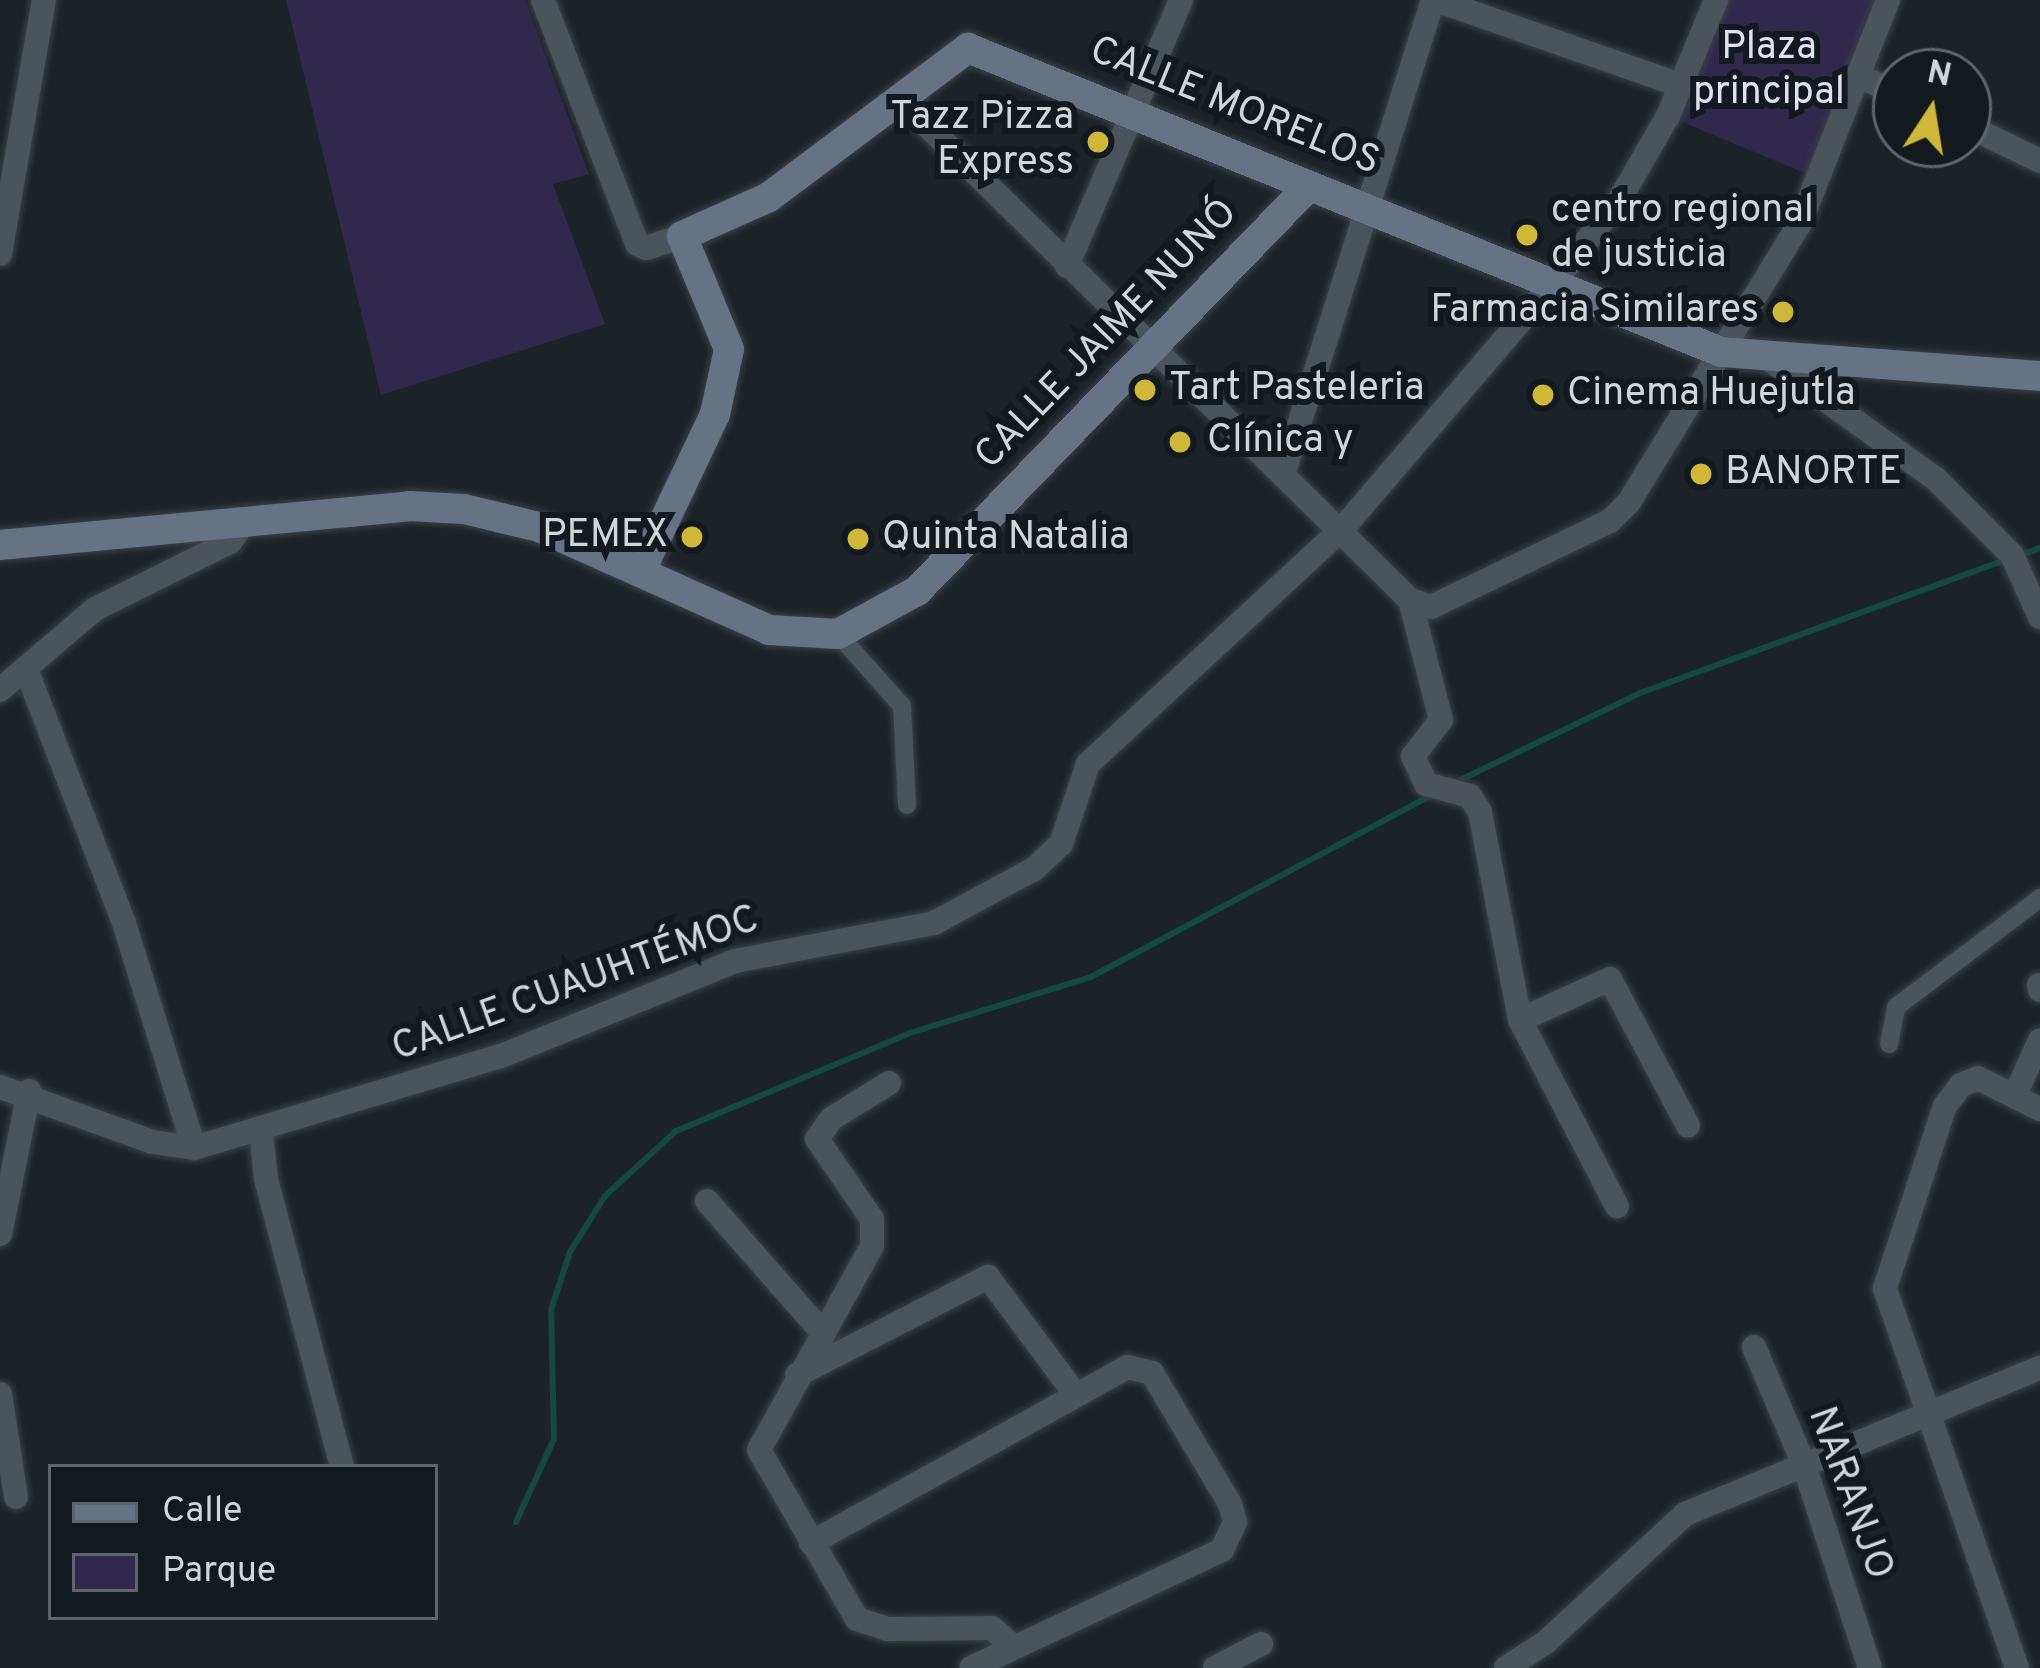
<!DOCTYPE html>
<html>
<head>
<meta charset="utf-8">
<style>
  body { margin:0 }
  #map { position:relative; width:2040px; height:1668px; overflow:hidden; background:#1b2328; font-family:Overpass,sans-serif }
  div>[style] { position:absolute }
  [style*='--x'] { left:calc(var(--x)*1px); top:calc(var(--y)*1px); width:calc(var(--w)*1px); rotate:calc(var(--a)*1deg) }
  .green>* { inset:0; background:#31294d }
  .stream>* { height:6px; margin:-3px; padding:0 3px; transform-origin:3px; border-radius:3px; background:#134941 }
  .roads { filter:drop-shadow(0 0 3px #3b4145) drop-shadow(0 0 3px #3b4145) }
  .pedestrian>* { height:18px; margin:-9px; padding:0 9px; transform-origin:9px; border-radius:9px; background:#4b545a }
  .minor>* { height:24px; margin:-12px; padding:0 12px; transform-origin:12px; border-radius:12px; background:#4b545a }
  .secondary>* { height:30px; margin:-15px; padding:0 15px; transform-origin:15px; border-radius:15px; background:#667385 }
  .dots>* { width:33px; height:33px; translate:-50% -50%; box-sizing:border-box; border:6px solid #12191f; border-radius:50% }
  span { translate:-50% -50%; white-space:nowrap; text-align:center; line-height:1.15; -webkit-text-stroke:12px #12191f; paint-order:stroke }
  .park-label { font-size:39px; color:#e3e0f2 }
  .street-label { font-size:39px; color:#d1d6d9 }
  .poi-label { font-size:39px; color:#d1d6d9 }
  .right { translate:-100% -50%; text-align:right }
  .left { translate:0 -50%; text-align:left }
  .legend { position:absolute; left:48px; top:1464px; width:390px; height:156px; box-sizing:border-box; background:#12191f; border:3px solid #5e6569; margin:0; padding:15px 21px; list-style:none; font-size:36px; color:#d1d6d9 }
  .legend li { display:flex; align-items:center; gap:24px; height:60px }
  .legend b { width:60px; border:3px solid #5e6569 }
  .north { position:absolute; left:1872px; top:48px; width:120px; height:120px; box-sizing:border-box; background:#12191f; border:3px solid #5e6569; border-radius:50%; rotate:12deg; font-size:33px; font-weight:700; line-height:48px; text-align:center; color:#d1d6d9 }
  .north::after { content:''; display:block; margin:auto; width:42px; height:54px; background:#cfb837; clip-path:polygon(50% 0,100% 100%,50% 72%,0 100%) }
</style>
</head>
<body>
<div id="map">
  <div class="green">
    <i style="clip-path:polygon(286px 0,525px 0,589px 174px,553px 184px,605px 324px,381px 395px)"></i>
    <i style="clip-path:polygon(1722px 0,1874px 0,1807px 174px,1673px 118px)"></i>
  </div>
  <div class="stream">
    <i style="--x:2021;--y:555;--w:20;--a:-20"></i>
    <i style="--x:1454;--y:783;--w:207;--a:-25.8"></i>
    <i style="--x:1640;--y:693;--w:392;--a:-20"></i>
    <i style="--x:516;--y:1522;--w:91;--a:-65.4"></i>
    <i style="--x:554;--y:1439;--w:129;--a:-91.3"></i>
    <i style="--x:551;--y:1310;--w:61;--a:-71.9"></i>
    <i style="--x:570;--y:1252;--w:66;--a:-58"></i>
    <i style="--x:605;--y:1196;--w:96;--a:-42.5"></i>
    <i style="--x:676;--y:1131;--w:254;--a:-22.7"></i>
    <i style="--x:910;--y:1033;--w:189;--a:-17.2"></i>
    <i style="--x:1091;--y:977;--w:387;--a:-28.1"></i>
  </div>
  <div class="roads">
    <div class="pedestrian">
      <i style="--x:838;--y:634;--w:96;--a:48.4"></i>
      <i style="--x:902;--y:706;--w:99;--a:87.1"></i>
      <i style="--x:1889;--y:1044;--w:38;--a:-79"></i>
      <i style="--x:1896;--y:1007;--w:181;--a:-37.1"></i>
    </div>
    <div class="minor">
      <i style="--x:543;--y:0;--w:261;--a:68.9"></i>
      <i style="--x:637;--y:244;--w:10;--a:24"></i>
      <i style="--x:646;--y:248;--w:38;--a:-18"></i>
      <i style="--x:1436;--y:0;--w:258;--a:19.2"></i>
      <i style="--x:1857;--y:75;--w:43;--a:24.8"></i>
      <i style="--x:899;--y:98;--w:716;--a:44.49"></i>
      <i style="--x:1410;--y:600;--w:22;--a:18"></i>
      <i style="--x:1431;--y:607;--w:199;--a:-25.7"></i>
      <i style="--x:1610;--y:521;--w:27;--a:-45"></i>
      <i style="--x:1629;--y:502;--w:327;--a:-58.5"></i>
      <i style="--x:1800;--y:223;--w:240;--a:-68.5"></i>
      <i style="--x:1968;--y:126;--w:80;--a:25.9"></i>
      <i style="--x:0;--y:254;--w:258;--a:-80.2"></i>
      <i style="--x:1067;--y:266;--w:289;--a:-66.8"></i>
      <i style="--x:1766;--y:357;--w:209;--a:35.7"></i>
      <i style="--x:1936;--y:479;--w:107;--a:45"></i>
      <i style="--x:2012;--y:555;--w:68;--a:65.7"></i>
      <i style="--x:1285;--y:469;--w:492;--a:-72.5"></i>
      <i style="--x:1410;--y:600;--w:124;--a:75.5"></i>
      <i style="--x:1441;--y:720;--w:46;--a:127.9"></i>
      <i style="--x:1413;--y:756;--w:31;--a:65"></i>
      <i style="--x:1426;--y:784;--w:46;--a:15.3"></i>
      <i style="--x:1470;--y:796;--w:19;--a:58"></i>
      <i style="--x:1480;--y:812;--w:212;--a:79.1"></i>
      <i style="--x:1520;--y:1020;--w:210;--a:62.5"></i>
      <i style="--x:26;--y:669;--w:272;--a:68.9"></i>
      <i style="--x:124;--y:923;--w:236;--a:72.7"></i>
      <i style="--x:0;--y:690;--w:125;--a:-40.5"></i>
      <i style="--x:95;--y:609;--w:151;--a:-26.4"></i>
      <i style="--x:230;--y:542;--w:28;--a:-55"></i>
      <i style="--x:2039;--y:985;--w:5;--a:79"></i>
      <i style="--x:1520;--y:1020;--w:99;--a:-24.5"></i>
      <i style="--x:1610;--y:979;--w:166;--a:62"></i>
      <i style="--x:889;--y:1083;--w:68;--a:148.2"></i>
      <i style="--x:831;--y:1119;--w:24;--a:125"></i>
      <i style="--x:817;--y:1139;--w:97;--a:55.5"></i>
      <i style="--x:872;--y:1219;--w:27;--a:90"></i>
      <i style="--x:872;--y:1246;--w:233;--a:119"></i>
      <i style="--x:759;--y:1450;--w:195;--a:59.9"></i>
      <i style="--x:857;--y:1619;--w:32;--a:18"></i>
      <i style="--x:887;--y:1629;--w:105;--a:-0.5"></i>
      <i style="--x:992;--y:1628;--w:29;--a:41"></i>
      <i style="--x:0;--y:1087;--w:163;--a:19.8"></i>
      <i style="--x:153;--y:1142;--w:41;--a:8.3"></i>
      <i style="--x:194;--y:1148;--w:320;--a:-16.7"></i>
      <i style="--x:501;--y:1056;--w:253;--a:-22.1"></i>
      <i style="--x:735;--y:961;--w:203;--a:-10.8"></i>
      <i style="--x:934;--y:923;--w:114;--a:-28.4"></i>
      <i style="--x:1034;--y:869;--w:37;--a:-43"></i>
      <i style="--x:1061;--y:844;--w:84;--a:-71.4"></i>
      <i style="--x:1088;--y:764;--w:347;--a:-42.8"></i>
      <i style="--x:1343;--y:528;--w:326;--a:-49.4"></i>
      <i style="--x:1555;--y:281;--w:105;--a:-51.6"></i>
      <i style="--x:1620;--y:199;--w:96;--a:-60"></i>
      <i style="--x:1668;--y:116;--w:126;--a:-67.5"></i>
      <i style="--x:2015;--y:1095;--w:60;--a:-65.6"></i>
      <i style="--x:261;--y:1132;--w:47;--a:83.9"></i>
      <i style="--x:266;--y:1179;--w:298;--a:75.2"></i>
      <i style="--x:707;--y:1201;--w:174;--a:48.7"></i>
      <i style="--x:0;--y:1234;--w:146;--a:-78.5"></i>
      <i style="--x:1754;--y:1347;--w:128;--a:67"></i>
      <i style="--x:1804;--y:1465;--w:213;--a:72"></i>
      <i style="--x:797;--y:1375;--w:215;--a:-27.2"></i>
      <i style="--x:988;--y:1277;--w:147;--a:53.3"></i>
      <i style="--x:0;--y:1394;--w:104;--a:81.2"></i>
      <i style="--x:811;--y:1543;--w:362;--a:-29.1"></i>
      <i style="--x:1127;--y:1367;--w:26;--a:13"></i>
      <i style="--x:1152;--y:1373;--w:152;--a:59.2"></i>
      <i style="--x:1230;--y:1504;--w:19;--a:74"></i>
      <i style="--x:1235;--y:1522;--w:31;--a:115"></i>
      <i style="--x:1222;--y:1550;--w:277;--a:154.8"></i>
      <i style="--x:1215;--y:1668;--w:52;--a:-27.6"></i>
      <i style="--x:1506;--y:1668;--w:48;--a:-33"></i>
      <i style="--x:1546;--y:1642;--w:189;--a:-42.6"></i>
      <i style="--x:1685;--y:1514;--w:384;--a:-22.4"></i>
      <i style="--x:2017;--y:1668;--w:402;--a:-109.2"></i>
      <i style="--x:1885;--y:1288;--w:192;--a:-71.8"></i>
      <i style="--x:1945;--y:1106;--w:26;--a:-53"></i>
      <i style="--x:1961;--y:1085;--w:18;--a:-22"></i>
      <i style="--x:1978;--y:1078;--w:69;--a:26.6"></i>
    </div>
    <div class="secondary">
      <i style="--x:0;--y:545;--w:411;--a:-5.4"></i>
      <i style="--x:409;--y:506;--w:55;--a:3.1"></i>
      <i style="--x:464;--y:509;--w:77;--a:13.5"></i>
      <i style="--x:539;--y:527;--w:252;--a:24.1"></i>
      <i style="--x:769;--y:630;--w:69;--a:3.3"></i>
      <i style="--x:838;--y:634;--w:90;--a:-28.6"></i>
      <i style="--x:917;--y:591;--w:562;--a:-45.94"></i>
      <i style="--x:641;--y:570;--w:173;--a:-64.6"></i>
      <i style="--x:715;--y:414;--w:66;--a:-77.8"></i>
      <i style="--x:729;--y:349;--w:122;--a:-112.6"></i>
      <i style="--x:682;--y:236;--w:95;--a:-24.1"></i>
      <i style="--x:769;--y:197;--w:249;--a:-36.8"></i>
      <i style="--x:968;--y:48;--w:812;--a:21.98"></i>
      <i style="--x:1721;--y:352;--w:320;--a:4.3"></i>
    </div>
  </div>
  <div class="dots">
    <i style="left:1098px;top:142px;background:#cfb837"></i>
    <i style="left:1527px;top:235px;background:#cfb837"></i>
    <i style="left:1783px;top:312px;background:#cfb837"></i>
    <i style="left:1145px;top:390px;background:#cfb837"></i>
    <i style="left:1543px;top:395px;background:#cfb837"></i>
    <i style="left:1180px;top:442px;background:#cfb837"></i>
    <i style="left:1701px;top:474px;background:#cfb837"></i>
    <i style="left:692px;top:537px;background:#cfb837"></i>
    <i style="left:858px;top:539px;background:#cfb837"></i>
  </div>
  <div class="park-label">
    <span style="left:1769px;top:72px">Plaza<br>principal</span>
  </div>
  <div class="street-label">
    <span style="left:1234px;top:108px;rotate:22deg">CALLE MORELOS</span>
    <span style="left:1108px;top:336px;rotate:-46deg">CALLE JAIME NUNÓ</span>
    <span style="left:576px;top:986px;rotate:-20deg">CALLE CUAUHTÉMOC</span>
    <span style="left:1848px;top:1494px;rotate:70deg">NARANJO</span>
  </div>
  <div class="poi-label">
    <span class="right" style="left:1074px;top:142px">Tazz Pizza<br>Express</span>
    <span class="left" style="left:1551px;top:235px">centro regional<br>de justicia</span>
    <span class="right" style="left:1759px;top:312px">Farmacia Similares</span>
    <span class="left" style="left:1169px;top:390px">Tart Pasteleria</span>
    <span class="left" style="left:1567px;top:395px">Cinema Huejutla</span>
    <span class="left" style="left:1207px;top:442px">Clínica y</span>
    <span class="left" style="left:1725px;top:474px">BANORTE</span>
    <span class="right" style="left:668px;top:537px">PEMEX</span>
    <span class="left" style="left:882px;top:539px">Quinta Natalia</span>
  </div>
  <ul class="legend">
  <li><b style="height:15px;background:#667385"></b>Calle</li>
  <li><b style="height:33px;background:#31294d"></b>Parque</li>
  </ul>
  <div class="north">N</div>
</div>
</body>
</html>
